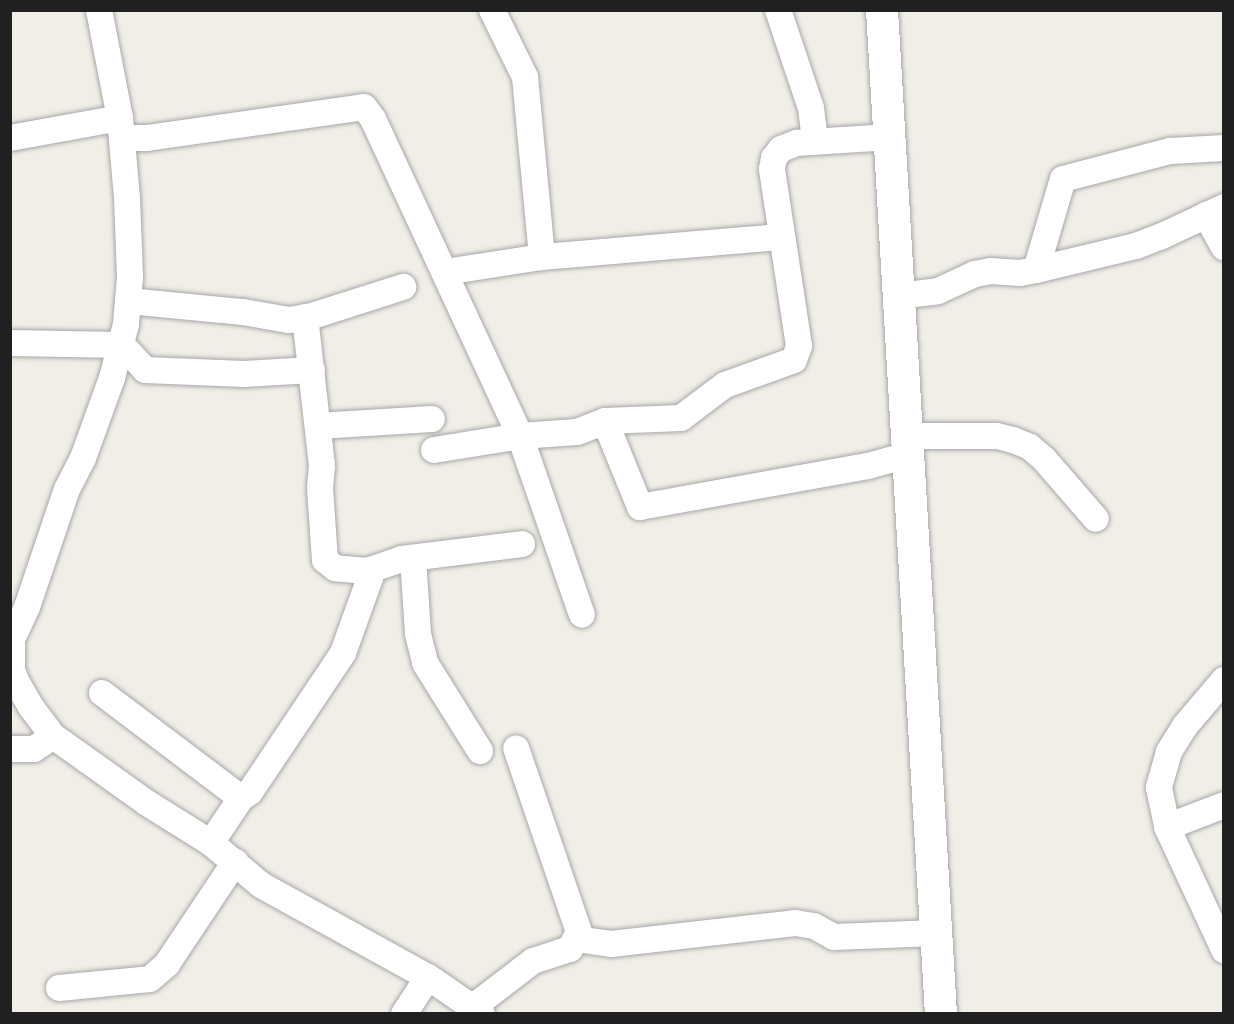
<!DOCTYPE html>
<html>
<head>
<meta charset="utf-8">
<style>
  body { margin:0 }
  #map { position:relative; width:1234px; height:1024px; overflow:hidden; background:#f0eee7; font-family:"Work Sans",sans-serif }
  div>[style] { position:absolute }
  [style*='--x'] { left:calc(var(--x)*1px); top:calc(var(--y)*1px); width:calc(var(--w)*1px); rotate:calc(var(--a)*1deg) }
  .roads { filter:drop-shadow(0 0 2px #a7a7a7) drop-shadow(0 0 2px #a7a7a7) }
  .minor>* { height:26px; margin:-13px; padding:0 13px; transform-origin:13px; border-radius:13px; background:#fff }
  .tertiary>* { height:32px; margin:-16px; padding:0 16px; transform-origin:16px; border-radius:16px; background:#fff }
  span { translate:-50% -50%; white-space:nowrap; text-align:center; line-height:1.15; -webkit-text-stroke:4.5px #fff; paint-order:stroke }
  .frame { position:absolute; inset:0; border:12px solid #202020; pointer-events:none }
</style>
</head>
<body>
<div id="map">
  <div class="roads">
    <div class="minor">
      <i style="--x:99;--y:10;--w:110;--a:79"></i>
      <i style="--x:120;--y:118;--w:80;--a:85"></i>
      <i style="--x:127;--y:198;--w:79;--a:87.8"></i>
      <i style="--x:130;--y:277;--w:47;--a:94.9"></i>
      <i style="--x:126;--y:324;--w:56;--a:104.5"></i>
      <i style="--x:112;--y:378;--w:85;--a:109.9"></i>
      <i style="--x:83;--y:458;--w:35;--a:117"></i>
      <i style="--x:67;--y:489;--w:125;--a:108.7"></i>
      <i style="--x:27;--y:607;--w:35;--a:115"></i>
      <i style="--x:12;--y:639;--w:31;--a:90"></i>
      <i style="--x:12;--y:670;--w:12;--a:70"></i>
      <i style="--x:16;--y:681;--w:30;--a:60"></i>
      <i style="--x:31;--y:707;--w:36;--a:53"></i>
      <i style="--x:53;--y:736;--w:115;--a:35.5"></i>
      <i style="--x:147;--y:803;--w:75;--a:32"></i>
      <i style="--x:211;--y:843;--w:65;--a:40"></i>
      <i style="--x:261;--y:885;--w:191;--a:28.9"></i>
      <i style="--x:428;--y:977;--w:65;--a:34.4"></i>
      <i style="--x:492;--y:10;--w:75;--a:63.8"></i>
      <i style="--x:525;--y:77;--w:181;--a:84.6"></i>
      <i style="--x:778;--y:10;--w:103;--a:71.4"></i>
      <i style="--x:811;--y:108;--w:34;--a:83"></i>
      <i style="--x:10;--y:138;--w:112;--a:-10.3"></i>
      <i style="--x:122;--y:138;--w:25;--a:0"></i>
      <i style="--x:147;--y:138;--w:219;--a:-8.1"></i>
      <i style="--x:364;--y:107;--w:15;--a:53"></i>
      <i style="--x:373;--y:119;--w:349;--a:65.1"></i>
      <i style="--x:520;--y:436;--w:189;--a:70.9"></i>
      <i style="--x:1206;--y:215;--w:37;--a:61"></i>
      <i style="--x:1036;--y:270;--w:95;--a:-73.5"></i>
      <i style="--x:1063;--y:179;--w:111;--a:-14.7"></i>
      <i style="--x:1170;--y:151;--w:54;--a:-3.2"></i>
      <i style="--x:445;--y:272;--w:98;--a:-8.8"></i>
      <i style="--x:542;--y:257;--w:241;--a:-4.8"></i>
      <i style="--x:899;--y:296;--w:39;--a:-7"></i>
      <i style="--x:938;--y:291;--w:41;--a:-24.7"></i>
      <i style="--x:975;--y:274;--w:15;--a:-11"></i>
      <i style="--x:990;--y:271;--w:30;--a:4"></i>
      <i style="--x:1020;--y:273;--w:16;--a:-11"></i>
      <i style="--x:1036;--y:270;--w:103;--a:-13.5"></i>
      <i style="--x:1136;--y:246;--w:28;--a:-21"></i>
      <i style="--x:1162;--y:236;--w:68;--a:-25.1"></i>
      <i style="--x:128;--y:301;--w:116;--a:5.5"></i>
      <i style="--x:243;--y:312;--w:47;--a:9.9"></i>
      <i style="--x:289;--y:320;--w:20;--a:-9"></i>
      <i style="--x:309;--y:317;--w:99;--a:-17.7"></i>
      <i style="--x:10;--y:343;--w:112;--a:1"></i>
      <i style="--x:122;--y:345;--w:34;--a:47"></i>
      <i style="--x:145;--y:370;--w:99;--a:2.3"></i>
      <i style="--x:244;--y:374;--w:68;--a:-3.4"></i>
      <i style="--x:605;--y:421;--w:93;--a:67.9"></i>
      <i style="--x:640;--y:507;--w:232;--a:-10.2"></i>
      <i style="--x:868;--y:466;--w:41;--a:-15.4"></i>
      <i style="--x:318;--y:426;--w:114;--a:-3.5"></i>
      <i style="--x:907;--y:436;--w:90;--a:0"></i>
      <i style="--x:997;--y:436;--w:16;--a:14"></i>
      <i style="--x:1013;--y:440;--w:18;--a:22"></i>
      <i style="--x:1030;--y:447;--w:18;--a:41"></i>
      <i style="--x:1044;--y:459;--w:79;--a:49.1"></i>
      <i style="--x:434;--y:450;--w:87;--a:-9.2"></i>
      <i style="--x:520;--y:436;--w:57;--a:-4"></i>
      <i style="--x:577;--y:432;--w:30;--a:-21"></i>
      <i style="--x:605;--y:421;--w:76;--a:-2.3"></i>
      <i style="--x:681;--y:418;--w:55;--a:-36.9"></i>
      <i style="--x:725;--y:385;--w:73;--a:-19.9"></i>
      <i style="--x:794;--y:360;--w:15;--a:-70"></i>
      <i style="--x:799;--y:346;--w:179;--a:-98.7"></i>
      <i style="--x:772;--y:169;--w:11;--a:-80"></i>
      <i style="--x:774;--y:158;--w:11;--a:-52"></i>
      <i style="--x:781;--y:149;--w:17;--a:-21"></i>
      <i style="--x:797;--y:143;--w:92;--a:-3.7"></i>
      <i style="--x:413;--y:558;--w:76;--a:86.2"></i>
      <i style="--x:418;--y:634;--w:30;--a:76"></i>
      <i style="--x:425;--y:663;--w:104;--a:58"></i>
      <i style="--x:367;--y:571;--w:37;--a:-19"></i>
      <i style="--x:402;--y:559;--w:121;--a:-7.1"></i>
      <i style="--x:1224;--y:680;--w:60;--a:130.3"></i>
      <i style="--x:1185;--y:726;--w:31;--a:122"></i>
      <i style="--x:1169;--y:752;--w:37;--a:106"></i>
      <i style="--x:1159;--y:788;--w:40;--a:78"></i>
      <i style="--x:1167;--y:827;--w:136;--a:65.1"></i>
      <i style="--x:102;--y:693;--w:174;--a:37.1"></i>
      <i style="--x:241;--y:798;--w:11;--a:-34"></i>
      <i style="--x:250;--y:792;--w:167;--a:-56.2"></i>
      <i style="--x:343;--y:653;--w:80;--a:-70.2"></i>
      <i style="--x:370;--y:578;--w:8;--a:-113"></i>
      <i style="--x:367;--y:571;--w:32;--a:-175"></i>
      <i style="--x:335;--y:568;--w:13;--a:-141"></i>
      <i style="--x:325;--y:560;--w:72;--a:-94"></i>
      <i style="--x:320;--y:488;--w:22;--a:-85"></i>
      <i style="--x:322;--y:466;--w:150;--a:-96.5"></i>
      <i style="--x:10;--y:749;--w:24;--a:0"></i>
      <i style="--x:34;--y:749;--w:23;--a:-34"></i>
      <i style="--x:1167;--y:827;--w:61;--a:-21.1"></i>
      <i style="--x:211;--y:843;--w:54;--a:-56.3"></i>
      <i style="--x:576;--y:939;--w:35;--a:8"></i>
      <i style="--x:611;--y:944;--w:185;--a:-6.5"></i>
      <i style="--x:795;--y:923;--w:19;--a:9"></i>
      <i style="--x:814;--y:926;--w:23;--a:29"></i>
      <i style="--x:834;--y:937;--w:102;--a:-2.2"></i>
      <i style="--x:59;--y:988;--w:91;--a:-5.6"></i>
      <i style="--x:150;--y:979;--w:23;--a:-41"></i>
      <i style="--x:167;--y:964;--w:123;--a:-56.3"></i>
      <i style="--x:473;--y:1007;--w:76;--a:-37.5"></i>
      <i style="--x:533;--y:961;--w:39;--a:-18"></i>
      <i style="--x:570;--y:949;--w:19;--a:-62"></i>
      <i style="--x:579;--y:932;--w:194;--a:-108.9"></i>
      <i style="--x:404;--y:1014;--w:44;--a:-57"></i>
    </div>
    <div class="tertiary">
      <i style="--x:882;--y:10;--w:1006;--a:86.64"></i>
    </div>
  </div>
  <div class="frame"></div>
</div>
</body>
</html>
